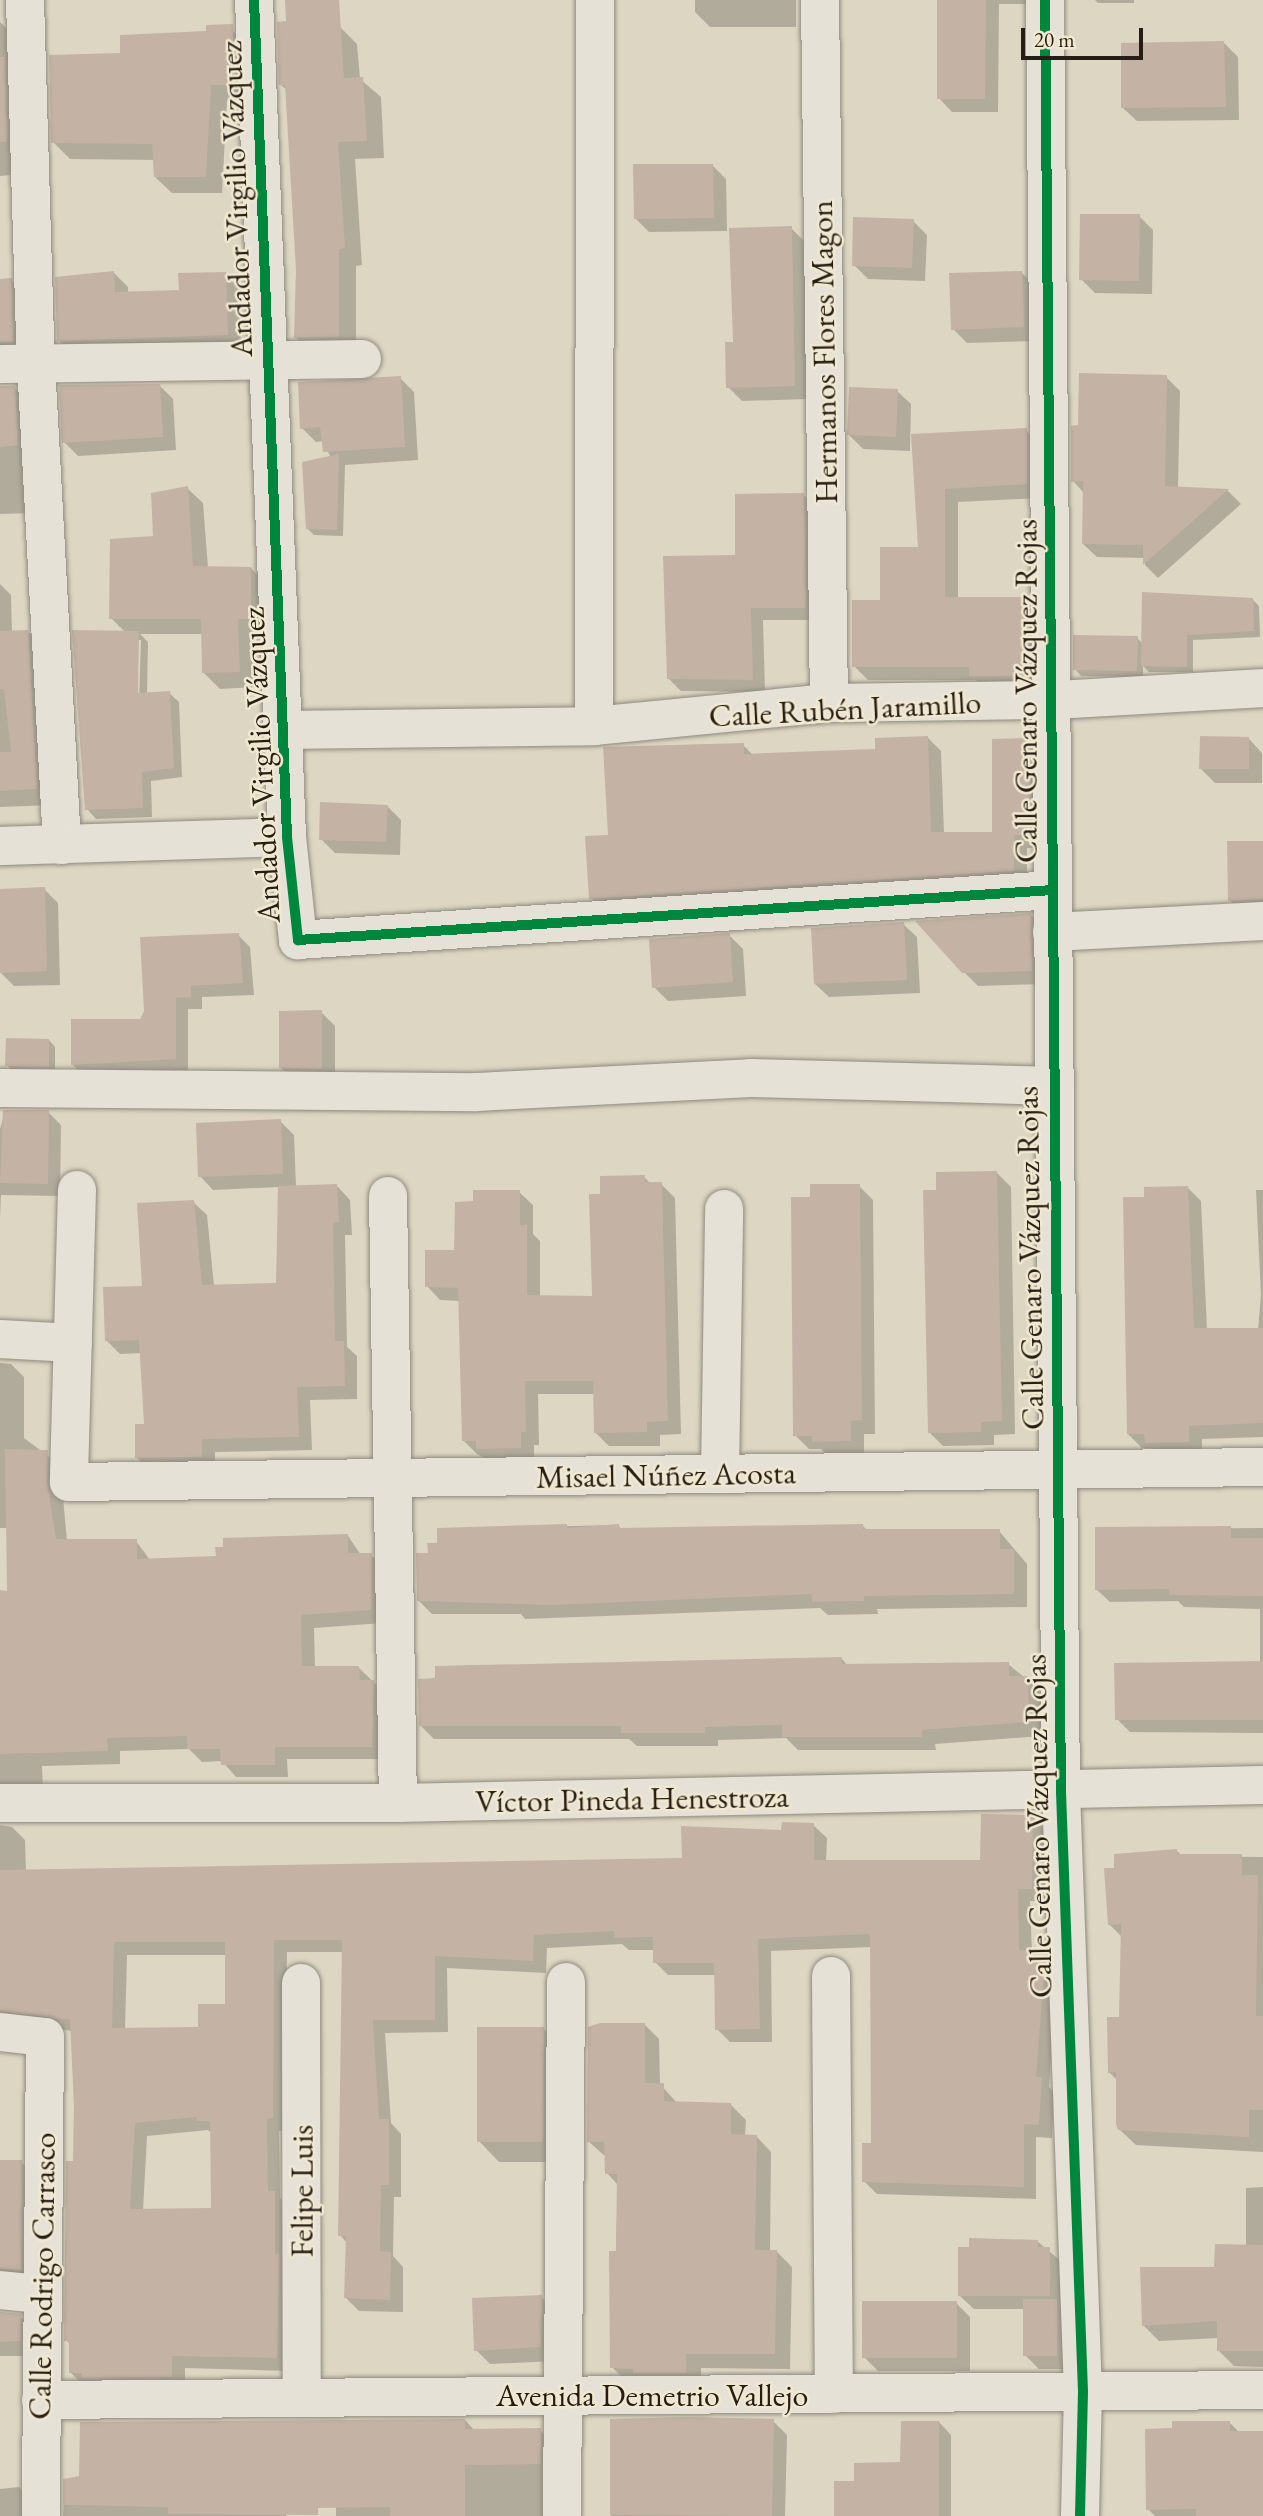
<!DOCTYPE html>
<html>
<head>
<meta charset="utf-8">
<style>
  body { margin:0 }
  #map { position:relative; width:1263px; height:2516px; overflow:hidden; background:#ddd6c2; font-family:"EB Garamond",serif }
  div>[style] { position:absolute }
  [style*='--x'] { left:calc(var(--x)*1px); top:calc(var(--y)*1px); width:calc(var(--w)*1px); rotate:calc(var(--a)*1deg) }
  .shadow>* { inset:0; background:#0003 }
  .building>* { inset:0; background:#c4b2a5 }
  .roads { filter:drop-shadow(0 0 2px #8f8a7e) drop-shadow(0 0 2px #8f8a7e) }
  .minor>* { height:38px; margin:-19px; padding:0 19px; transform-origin:19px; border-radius:19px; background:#e5e1d7 }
  .cycleway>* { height:10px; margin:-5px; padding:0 5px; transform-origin:5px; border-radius:5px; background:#00873e }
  span { translate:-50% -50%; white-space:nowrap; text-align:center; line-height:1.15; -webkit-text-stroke:5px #f1e8d0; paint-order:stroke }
  .street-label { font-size:32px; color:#271d16 }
  .scale { position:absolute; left:1021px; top:28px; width:122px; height:32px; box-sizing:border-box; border:4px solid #271d16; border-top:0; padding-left:9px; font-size:21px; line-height:24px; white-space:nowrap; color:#271d16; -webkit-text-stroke:5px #f1e8d0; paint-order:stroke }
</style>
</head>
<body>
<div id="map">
  <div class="shadow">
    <i style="clip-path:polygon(695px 0,796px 0,796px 27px,710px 27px,695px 12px)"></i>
    <i style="clip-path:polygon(939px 0,1029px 0,1030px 4px,999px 4px,998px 112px,952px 112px,939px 98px)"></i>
    <i style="clip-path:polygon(1095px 0,1134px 0,1134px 3px,1098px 3px)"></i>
    <i style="clip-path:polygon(0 22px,15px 36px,21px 174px,0 176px)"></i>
    <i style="clip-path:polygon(340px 27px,357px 44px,360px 79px,381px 97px,384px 158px,355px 159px,362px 265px,356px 266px,356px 354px,313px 355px,295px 337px,298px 270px,288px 91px,281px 85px)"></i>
    <i style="clip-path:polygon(233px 31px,249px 48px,251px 101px,227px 101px,222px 193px,172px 193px,155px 177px,155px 160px,70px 159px,53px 142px,122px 55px)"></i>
    <i style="clip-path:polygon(1224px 43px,1238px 57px,1239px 120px,1137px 121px,1123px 108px)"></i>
    <i style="clip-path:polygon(712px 165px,726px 179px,727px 231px,649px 232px,635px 218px)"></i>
    <i style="clip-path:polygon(1139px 216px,1153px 230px,1152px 294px,1095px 293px,1081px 279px)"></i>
    <i style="clip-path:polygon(913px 221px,927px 235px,925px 281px,868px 279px,854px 265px)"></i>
    <i style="clip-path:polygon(791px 228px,805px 242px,808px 399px,742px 401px,728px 387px,734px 344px)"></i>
    <i style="clip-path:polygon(1021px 272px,1035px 286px,1037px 341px,967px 343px,953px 329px)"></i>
    <i style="clip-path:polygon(114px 273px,128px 287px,128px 294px,181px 292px,225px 274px,239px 288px,241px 349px,73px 354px,59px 341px)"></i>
    <i style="clip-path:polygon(0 280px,11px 280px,25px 294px,27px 355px,0 363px)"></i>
    <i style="clip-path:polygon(1166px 377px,1180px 391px,1178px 488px,1228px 491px,1241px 504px,1158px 578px,1145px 565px,1145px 558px,1097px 557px,1083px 544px,1084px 493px,1073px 481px,1080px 427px)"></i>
    <i style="clip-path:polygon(400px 378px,414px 392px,418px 460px,345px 465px,343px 536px,314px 535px,307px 528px,331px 458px,323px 441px,316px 442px,302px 428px)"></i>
    <i style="clip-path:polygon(159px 385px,173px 399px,176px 450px,78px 456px,64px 442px)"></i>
    <i style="clip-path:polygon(0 386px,14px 387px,28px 401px,34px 513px,0 514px)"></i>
    <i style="clip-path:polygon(897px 391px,911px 404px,910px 451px,863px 449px,849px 435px)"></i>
    <i style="clip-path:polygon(1026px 430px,1040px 444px,1041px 498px,958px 502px,958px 599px,1028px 599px,1042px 613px,1042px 689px,985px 689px,976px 680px,868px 680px,854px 666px,882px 602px,920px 549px,913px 436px)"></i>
    <i style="clip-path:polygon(evenodd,187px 488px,203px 503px,208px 568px,251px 568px,266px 584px,266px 634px,253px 634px,255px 687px,220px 689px,204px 673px,203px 634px,140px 634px,148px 642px,147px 694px,169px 693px,179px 702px,182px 777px,151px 781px,152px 817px,96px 819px,87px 809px,125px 632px,111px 618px,187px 488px,137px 640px,141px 640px,139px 702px,136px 702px,137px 640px)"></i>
    <i style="clip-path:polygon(804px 495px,816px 507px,818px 620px,763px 620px,765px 692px,681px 691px,669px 679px,737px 557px)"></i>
    <i style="clip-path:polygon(0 584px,11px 595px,12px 633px,28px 632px,44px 649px,53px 805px,0 807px)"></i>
    <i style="clip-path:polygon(1252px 599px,1259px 606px,1260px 637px,1193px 640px,1193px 672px,1149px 672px,1143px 666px,1143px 677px,1081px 676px,1075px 669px,1137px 638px,1143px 644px)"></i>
    <i style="clip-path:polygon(927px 737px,941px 751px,944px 834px,994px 834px,1029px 740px,1043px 754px,1044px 848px,1027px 848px,1027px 884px,605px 912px,591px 898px,610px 836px,743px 745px,753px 755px,877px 751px)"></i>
    <i style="clip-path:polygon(1249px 739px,1262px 753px,1262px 783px,1215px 783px,1201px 769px)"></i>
    <i style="clip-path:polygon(387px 806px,401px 820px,400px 855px,335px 853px,321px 839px)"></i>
    <i style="clip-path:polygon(1263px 842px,1263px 913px,1243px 914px,1229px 900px)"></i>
    <i style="clip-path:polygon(44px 889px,58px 903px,60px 985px,14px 986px,0 972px,0 891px)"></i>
    <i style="clip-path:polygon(1031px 915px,1044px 929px,1045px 984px,978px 986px,964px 972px)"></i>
    <i style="clip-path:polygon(903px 924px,917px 937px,920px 993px,829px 997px,815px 984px)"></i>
    <i style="clip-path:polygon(238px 935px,250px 947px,254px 995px,202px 997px,202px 1009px,188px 1009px,188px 1071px,84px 1076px,72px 1064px,141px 1021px)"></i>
    <i style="clip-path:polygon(729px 935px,743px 949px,746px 996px,668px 1001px,654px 987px)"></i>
    <i style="clip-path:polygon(321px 1012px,335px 1026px,335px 1082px,295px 1082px,281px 1068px)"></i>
    <i style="clip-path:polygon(49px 1040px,55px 1047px,55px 1072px,13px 1072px,7px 1065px)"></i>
    <i style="clip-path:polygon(5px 1112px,48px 1112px,61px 1125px,60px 1196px,1px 1195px,0 1218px,0 1129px)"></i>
    <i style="clip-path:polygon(280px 1121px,294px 1135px,296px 1187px,337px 1186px,350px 1200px,352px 1235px,345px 1235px,347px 1347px,357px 1356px,357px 1399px,310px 1400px,312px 1450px,215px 1452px,215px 1470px,150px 1471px,136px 1457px,146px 1426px,142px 1353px,120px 1354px,106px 1340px,144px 1288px,193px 1202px,207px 1215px,214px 1286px,278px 1284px,279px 1187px,213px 1190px,200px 1176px)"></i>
    <i style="clip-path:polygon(997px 1173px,1011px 1187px,1015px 1434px,994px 1435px,994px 1445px,943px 1446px,929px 1432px,938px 1192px)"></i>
    <i style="clip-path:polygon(644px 1177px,651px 1184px,661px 1184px,675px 1198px,681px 1434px,660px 1435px,660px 1446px,609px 1446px,595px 1432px,595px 1394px,538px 1394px,539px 1445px,534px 1445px,534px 1461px,492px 1462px,477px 1454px,463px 1440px,460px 1301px,440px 1300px,427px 1286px,456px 1252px,475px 1203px,519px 1192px,533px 1205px,533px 1234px,540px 1241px,540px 1297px,593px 1298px,602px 1196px)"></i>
    <i style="clip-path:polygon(859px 1186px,873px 1200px,875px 1434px,864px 1434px,864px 1454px,827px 1455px,821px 1449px,809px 1449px,795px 1435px,812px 1198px)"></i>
    <i style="clip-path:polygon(1187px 1187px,1201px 1201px,1207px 1330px,1258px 1330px,1261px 1295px,1256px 1190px,1263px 1190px,1263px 1437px,1202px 1439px,1202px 1455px,1161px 1456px,1152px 1448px,1142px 1448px,1128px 1434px,1145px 1198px)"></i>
    <i style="clip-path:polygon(0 1363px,11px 1364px,24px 1377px,24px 1438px,60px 1465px,67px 1541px,136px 1541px,150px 1560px,217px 1558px,348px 1536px,361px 1555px,371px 1555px,384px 1568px,383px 1623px,314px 1628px,315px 1668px,359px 1668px,387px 1695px,384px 1759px,287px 1759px,288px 1777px,236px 1777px,222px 1761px,202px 1762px,189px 1749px,120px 1751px,120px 1764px,42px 1766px,43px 1794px,0 1801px,0 1592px,8px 1592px,8px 1528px,0 1528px)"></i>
    <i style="clip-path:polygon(618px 1525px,622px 1530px,862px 1525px,868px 1531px,999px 1531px,1027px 1564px,1027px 1607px,877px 1609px,878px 1614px,828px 1615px,820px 1608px,525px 1619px,521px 1614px,432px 1614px,418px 1600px,429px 1555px,439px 1544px,439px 1529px)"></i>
    <i style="clip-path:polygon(1263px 1528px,1263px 1733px,1130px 1732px,1117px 1719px,1260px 1663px,1260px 1609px,1184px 1607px,1178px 1601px,1110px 1602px,1096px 1589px,1096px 1529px)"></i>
    <i style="clip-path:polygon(842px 1659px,848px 1666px,1008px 1664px,1041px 1691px,1043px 1736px,935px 1744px,936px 1750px,798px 1750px,786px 1738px,718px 1740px,718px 1746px,637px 1746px,629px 1739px,434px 1739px,420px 1725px)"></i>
    <i style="clip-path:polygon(evenodd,1033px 1817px,1046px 1830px,1045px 1901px,1030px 1901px,1032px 1953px,1044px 1954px,1057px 1967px,1049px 2087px,1054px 2092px,1052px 2138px,1036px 2137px,1036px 2199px,877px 2194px,864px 2181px,873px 2145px,872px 1947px,771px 1951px,772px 2042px,730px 2042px,717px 2029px,716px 1975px,668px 1975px,655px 1962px,655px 1950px,629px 1950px,622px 1944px,547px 1948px,546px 1973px,447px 1968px,448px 2032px,385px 2033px,391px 2123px,401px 2134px,401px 2197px,394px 2197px,393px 2256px,403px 2267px,403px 2312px,359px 2311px,346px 2298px,347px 2243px,340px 2235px,344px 1952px,287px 1952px,285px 2131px,279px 2131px,280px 2198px,288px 2206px,287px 2371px,185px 2368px,185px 2390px,84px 2386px,71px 2373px,71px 2345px,66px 2340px,76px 2106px,72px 2031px,17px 2023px,0 2029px,0 1825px,12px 1827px,25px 1840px,26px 1871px,684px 1860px,813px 1825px,827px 1838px,826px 1862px,982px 1862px,1033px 1817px,127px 1955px,226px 1955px,226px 2006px,200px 2029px,125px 2030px,127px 1955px,1033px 1817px,208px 2130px,212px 2134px,213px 2210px,143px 2211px,147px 2136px,208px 2130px)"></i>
    <i style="clip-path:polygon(1176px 1850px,1182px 1856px,1263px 1857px,1263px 2152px,1136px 2145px,1119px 2129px,1118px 2081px,1109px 2072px,1121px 2019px,1122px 1937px,1109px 1924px,1116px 1869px)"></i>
    <i style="clip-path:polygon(644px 2024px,659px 2039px,660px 2084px,678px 2104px,731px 2105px,746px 2120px,745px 2136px,756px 2136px,771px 2152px,770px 2251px,776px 2251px,792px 2267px,790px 2369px,701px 2368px,701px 2387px,627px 2382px,612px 2367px,618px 2185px,607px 2173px,606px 2157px,588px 2141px)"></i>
    <i style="clip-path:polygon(543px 2028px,564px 2049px,563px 2162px,499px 2162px,479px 2141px)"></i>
    <i style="clip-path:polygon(0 2161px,21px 2162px,36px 2177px,35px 2284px,0 2293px)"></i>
    <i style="clip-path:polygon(1263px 2187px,1263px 2367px,1234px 2366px,1218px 2350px,1218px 2338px,1159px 2341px,1143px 2325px,1246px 2247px,1246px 2188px)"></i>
    <i style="clip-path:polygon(1037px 2241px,1063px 2263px,1070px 2369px,1039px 2369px,1025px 2355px,1025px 2309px,974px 2309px,960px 2296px)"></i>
    <i style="clip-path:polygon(541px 2297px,555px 2311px,555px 2361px,490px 2364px,476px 2350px)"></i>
    <i style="clip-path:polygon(956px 2303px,970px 2317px,970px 2371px,878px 2371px,864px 2357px)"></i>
    <i style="clip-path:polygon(0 2312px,20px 2316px,35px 2331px,35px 2356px,0 2356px)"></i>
    <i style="clip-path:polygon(465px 2420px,475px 2431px,540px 2430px,555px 2445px,554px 2516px,336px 2516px,335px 2422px)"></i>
    <i style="clip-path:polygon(773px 2421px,787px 2435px,785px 2516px,611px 2516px,610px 2427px)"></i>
    <i style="clip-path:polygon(939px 2422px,951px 2435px,951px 2516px,836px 2516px,856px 2483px,901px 2464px)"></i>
    <i style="clip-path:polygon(1229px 2422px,1240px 2433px,1263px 2433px,1263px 2516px,1155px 2516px,1148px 2509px,1174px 2430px)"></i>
    <i style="clip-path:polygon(288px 2438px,286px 2516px,63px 2516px,65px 2480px)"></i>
    <i style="clip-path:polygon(19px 2487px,33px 2501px,34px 2516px,0 2516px,0 2489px)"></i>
  </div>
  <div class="building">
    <i style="clip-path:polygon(285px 0,339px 0,344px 78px,363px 77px,367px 141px,338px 142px,345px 248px,339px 249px,339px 337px,294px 338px,296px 270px,285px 85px,279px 85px,277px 22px,286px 21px)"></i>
    <i style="clip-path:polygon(937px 0,986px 0,985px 99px,937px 99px)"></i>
    <i style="clip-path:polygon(233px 24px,235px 85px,211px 85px,206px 177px,154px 177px,152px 144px,51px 143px,49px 55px,120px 53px,120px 35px,206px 31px,206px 25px)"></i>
    <i style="clip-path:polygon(1224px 41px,1226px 107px,1121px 108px,1121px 43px)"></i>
    <i style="clip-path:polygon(0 57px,5px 57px,7px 142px,0 142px)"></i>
    <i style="clip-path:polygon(633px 164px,713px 164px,714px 218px,634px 219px)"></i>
    <i style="clip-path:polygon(1080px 214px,1140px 214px,1139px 281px,1079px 280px)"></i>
    <i style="clip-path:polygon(853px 217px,914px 219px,912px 268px,852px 266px)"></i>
    <i style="clip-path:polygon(792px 226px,795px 386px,726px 388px,725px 342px,733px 342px,729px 228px)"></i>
    <i style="clip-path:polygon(114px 271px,115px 292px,179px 290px,178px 273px,226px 272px,228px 335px,57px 341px,55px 277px)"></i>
    <i style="clip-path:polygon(1022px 271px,1024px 327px,951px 330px,949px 273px)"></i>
    <i style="clip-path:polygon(12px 278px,13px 342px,0 342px,0 279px)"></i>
    <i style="clip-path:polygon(1079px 373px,1167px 375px,1165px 486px,1229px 489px,1143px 565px,1143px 545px,1082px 544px,1083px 481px,1071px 482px,1071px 426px,1078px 425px)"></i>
    <i style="clip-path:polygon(401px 376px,405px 447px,323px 452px,320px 427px,300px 429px,298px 382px)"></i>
    <i style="clip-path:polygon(160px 384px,163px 437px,62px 443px,59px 385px)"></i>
    <i style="clip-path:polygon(0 386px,15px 386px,18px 445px,0 447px)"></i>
    <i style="clip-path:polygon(849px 387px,898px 389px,896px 437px,847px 435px)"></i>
    <i style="clip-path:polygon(1027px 428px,1027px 484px,945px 489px,945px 597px,1028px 597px,1029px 676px,969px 676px,969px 667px,852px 667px,852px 600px,880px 600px,880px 547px,918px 547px,911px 434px)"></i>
    <i style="clip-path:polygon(339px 454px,337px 530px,306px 529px,302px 462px)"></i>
    <i style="clip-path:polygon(188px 486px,193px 566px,251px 567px,251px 619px,238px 619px,240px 672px,202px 673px,201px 619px,109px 619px,110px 539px,153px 536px,151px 493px)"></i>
    <i style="clip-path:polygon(804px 493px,806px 608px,751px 608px,753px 680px,667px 679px,663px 556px,735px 555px,735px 494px)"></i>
    <i style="clip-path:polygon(1142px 592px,1253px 598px,1254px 631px,1187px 635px,1187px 667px,1141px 666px)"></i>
    <i style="clip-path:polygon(28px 630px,37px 789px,0 791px,0 752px,11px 752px,4px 689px,0 689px,0 631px)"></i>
    <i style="clip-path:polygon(72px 630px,139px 631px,138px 693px,170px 691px,174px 768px,142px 772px,143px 808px,85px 810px)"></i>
    <i style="clip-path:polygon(1073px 635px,1138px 636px,1137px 671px,1073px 670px)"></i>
    <i style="clip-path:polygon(928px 736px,931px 832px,992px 832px,992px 739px,1030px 738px,1031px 835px,1014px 835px,1014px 871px,589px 899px,585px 836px,608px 835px,603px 747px,744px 743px,744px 754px,793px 752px,875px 749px,875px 738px)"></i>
    <i style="clip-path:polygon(1200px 736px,1249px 737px,1249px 769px,1199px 769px)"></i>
    <i style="clip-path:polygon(320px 802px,388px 805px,386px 842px,319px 840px)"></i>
    <i style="clip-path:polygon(1227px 841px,1263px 841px,1263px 899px,1228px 901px)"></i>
    <i style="clip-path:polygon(45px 887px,47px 971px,0 973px,0 889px)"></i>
    <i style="clip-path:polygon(1031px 913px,1032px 971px,962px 973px,915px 921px)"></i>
    <i style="clip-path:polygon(904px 922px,907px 980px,814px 984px,811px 928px)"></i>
    <i style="clip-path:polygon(239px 933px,243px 983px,191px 986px,191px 997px,176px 998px,176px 1059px,71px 1065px,71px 1019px,140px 1019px,144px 1011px,140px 937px)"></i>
    <i style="clip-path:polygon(730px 933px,733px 982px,652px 988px,649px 939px)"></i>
    <i style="clip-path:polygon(322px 1010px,322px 1069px,279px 1068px,279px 1011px)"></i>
    <i style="clip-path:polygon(6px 1038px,49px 1039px,49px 1067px,5px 1066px)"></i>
    <i style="clip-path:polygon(3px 1110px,49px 1110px,48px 1184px,0 1183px)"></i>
    <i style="clip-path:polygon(281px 1119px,283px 1174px,198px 1177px,196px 1123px)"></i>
    <i style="clip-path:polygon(997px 1171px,1002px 1421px,981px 1422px,981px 1432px,928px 1433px,923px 1190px,936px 1190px,936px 1172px)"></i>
    <i style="clip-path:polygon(645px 1175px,645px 1182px,662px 1182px,668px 1421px,647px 1422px,647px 1432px,594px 1433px,593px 1381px,525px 1381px,526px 1432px,521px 1432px,521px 1448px,476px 1449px,476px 1441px,462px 1441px,458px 1288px,425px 1287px,425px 1250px,454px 1250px,455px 1202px,473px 1201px,473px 1190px,520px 1190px,520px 1225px,527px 1225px,527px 1295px,592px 1296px,589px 1194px,600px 1194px,600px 1176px)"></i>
    <i style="clip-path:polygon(337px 1184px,339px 1222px,333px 1223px,335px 1341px,344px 1341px,345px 1386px,297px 1387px,299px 1437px,202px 1439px,202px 1457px,135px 1458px,135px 1424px,144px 1424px,139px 1340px,105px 1341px,103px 1287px,142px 1286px,137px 1203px,194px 1200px,202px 1285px,276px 1283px,278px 1186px)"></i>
    <i style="clip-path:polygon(810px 1184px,860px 1184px,862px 1420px,851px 1421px,851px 1441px,812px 1442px,812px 1436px,793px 1436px,791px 1197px,810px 1197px)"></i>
    <i style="clip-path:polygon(1188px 1186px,1194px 1328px,1263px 1328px,1263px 1423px,1189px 1426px,1189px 1442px,1145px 1443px,1144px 1434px,1127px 1434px,1123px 1197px,1144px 1197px,1144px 1187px)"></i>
    <i style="clip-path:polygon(5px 1449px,48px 1450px,47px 1481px,56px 1539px,137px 1539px,137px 1559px,216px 1556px,215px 1547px,223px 1547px,223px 1538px,348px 1534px,348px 1553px,372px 1553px,371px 1610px,301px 1615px,302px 1666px,359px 1666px,360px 1680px,374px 1680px,372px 1747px,275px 1747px,275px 1765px,221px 1765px,220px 1749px,187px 1749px,187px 1736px,107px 1738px,108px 1751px,0 1754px,0 1590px,7px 1591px)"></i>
    <i style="clip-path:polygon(567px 1524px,567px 1528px,619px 1524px,619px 1528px,863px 1524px,863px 1529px,1000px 1529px,1000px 1549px,1014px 1549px,1014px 1594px,864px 1596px,864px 1601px,812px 1602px,812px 1594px,553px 1605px,417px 1601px,416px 1553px,428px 1553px,427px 1543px,437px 1543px,437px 1528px)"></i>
    <i style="clip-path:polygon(1231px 1526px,1231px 1538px,1263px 1538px,1263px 1596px,1169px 1595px,1169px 1589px,1095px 1590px,1095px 1527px)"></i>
    <i style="clip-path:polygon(842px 1657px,842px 1664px,1009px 1662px,1009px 1676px,1028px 1676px,1029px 1722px,922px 1730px,922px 1737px,782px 1737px,782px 1725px,705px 1727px,705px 1733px,621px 1733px,621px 1726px,419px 1726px,418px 1679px,435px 1678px,435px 1666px)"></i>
    <i style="clip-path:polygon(1263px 1661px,1263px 1720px,1115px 1720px,1114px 1663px)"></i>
    <i style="clip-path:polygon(evenodd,981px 1814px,1033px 1815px,1032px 1889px,1018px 1889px,1019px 1950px,1045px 1952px,1045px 1959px,1036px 2077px,1042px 2077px,1039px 2125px,1024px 2124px,1024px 2187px,862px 2182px,862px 2143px,871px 2143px,870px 1934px,758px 1939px,760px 2029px,715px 2030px,714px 1963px,653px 1963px,653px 1937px,614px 1938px,614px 1931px,534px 1935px,533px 1961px,435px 1956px,435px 2020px,373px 2020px,379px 2119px,389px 2119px,389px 2185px,381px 2185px,380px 2251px,391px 2252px,390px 2300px,344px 2298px,346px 2236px,338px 2236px,342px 1940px,274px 1940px,273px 2118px,267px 2119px,268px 2191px,275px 2191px,275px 2254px,279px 2254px,277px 2358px,172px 2356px,172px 2377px,81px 2378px,82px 2373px,69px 2373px,69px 2341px,64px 2341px,66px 2161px,73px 2161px,74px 2106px,70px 2020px,0 2011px,0 1870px,682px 1858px,681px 1826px,781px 1830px,782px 1822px,814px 1823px,814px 1860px,980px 1860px,981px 1814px,114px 1942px,225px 1942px,225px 2004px,198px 2004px,198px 2027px,112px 2028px,114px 1942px,981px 1814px,196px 2117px,197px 2121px,210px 2121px,211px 2208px,130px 2209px,135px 2123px,196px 2117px)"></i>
    <i style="clip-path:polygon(1177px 1849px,1177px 1854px,1242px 1854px,1242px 1875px,1258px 1875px,1256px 2016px,1263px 2016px,1263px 2110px,1249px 2110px,1249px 2137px,1118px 2130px,1116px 2124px,1116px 2072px,1108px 2073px,1107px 2017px,1119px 2017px,1121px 1924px,1108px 1925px,1104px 1868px,1114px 1868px,1114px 1854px)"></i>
    <i style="clip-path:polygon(600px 2023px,645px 2023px,645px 2083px,664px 2083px,664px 2101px,731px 2103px,731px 2134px,757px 2135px,755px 2250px,777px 2250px,775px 2354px,686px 2354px,686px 2373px,633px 2373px,633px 2369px,610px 2368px,609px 2251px,616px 2251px,617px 2174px,605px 2174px,604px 2142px,587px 2142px,588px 2027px)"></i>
    <i style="clip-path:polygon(477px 2027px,544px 2027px,543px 2142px,477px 2142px)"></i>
    <i style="clip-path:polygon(0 2160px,22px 2160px,21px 2270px,0 2269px)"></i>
    <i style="clip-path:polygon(969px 2238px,1038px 2240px,1038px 2247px,1050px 2247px,1050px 2296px,958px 2296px,958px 2247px,969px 2247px)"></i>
    <i style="clip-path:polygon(1215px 2244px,1263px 2245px,1263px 2351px,1217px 2351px,1217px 2321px,1142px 2326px,1140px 2267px,1214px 2267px)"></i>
    <i style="clip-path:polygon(542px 2295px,541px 2347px,474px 2351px,472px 2298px)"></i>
    <i style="clip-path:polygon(1023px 2299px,1057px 2299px,1057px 2356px,1023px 2356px)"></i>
    <i style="clip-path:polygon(862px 2301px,957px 2301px,957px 2358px,862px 2358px)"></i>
    <i style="clip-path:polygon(0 2312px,21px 2314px,21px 2341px,0 2342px)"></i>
    <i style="clip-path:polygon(686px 2417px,774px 2419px,772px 2516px,610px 2515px,610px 2419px)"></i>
    <i style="clip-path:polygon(465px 2419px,465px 2429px,541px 2428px,541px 2464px,465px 2465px,465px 2516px,390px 2516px,390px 2507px,318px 2508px,318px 2515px,168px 2514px,168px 2507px,63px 2505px,63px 2479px,79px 2476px,80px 2422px)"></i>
    <i style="clip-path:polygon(901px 2421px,939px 2421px,939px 2516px,834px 2516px,834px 2481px,854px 2481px,854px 2463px,900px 2462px)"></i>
    <i style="clip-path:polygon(1172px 2421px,1230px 2421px,1230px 2431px,1263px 2431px,1263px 2516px,1196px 2516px,1196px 2509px,1146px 2510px,1145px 2429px,1172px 2428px)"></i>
  </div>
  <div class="roads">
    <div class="minor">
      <i style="--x:25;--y:0;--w:364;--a:88.3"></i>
      <i style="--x:36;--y:364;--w:482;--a:86.9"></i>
      <i style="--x:254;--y:0;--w:838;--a:87.74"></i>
      <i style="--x:287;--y:837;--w:104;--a:83.9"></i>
      <i style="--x:298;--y:940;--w:756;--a:-3.79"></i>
      <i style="--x:820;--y:0;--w:703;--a:89.27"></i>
      <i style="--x:1045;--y:0;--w:1792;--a:89.49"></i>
      <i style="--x:1061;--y:1792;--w:600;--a:87.9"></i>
      <i style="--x:1083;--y:2392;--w:124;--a:91.4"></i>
      <i style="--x:0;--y:364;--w:362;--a:-0.8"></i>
      <i style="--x:594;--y:726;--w:726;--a:-89.92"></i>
      <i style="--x:283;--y:730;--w:311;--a:-0.7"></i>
      <i style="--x:594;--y:726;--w:236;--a:-5.6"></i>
      <i style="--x:829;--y:703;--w:226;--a:-0.8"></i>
      <i style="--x:1055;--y:700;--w:208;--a:-3.3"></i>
      <i style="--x:0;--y:846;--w:287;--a:-1.8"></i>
      <i style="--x:1052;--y:932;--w:211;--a:-3"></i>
      <i style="--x:0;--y:1088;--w:477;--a:0.5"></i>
      <i style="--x:477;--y:1092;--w:274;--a:-2.9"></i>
      <i style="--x:751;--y:1078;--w:304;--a:1.5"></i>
      <i style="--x:77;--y:1190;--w:292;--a:91.6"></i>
      <i style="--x:69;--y:1482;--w:1194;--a:-0.72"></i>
      <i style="--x:388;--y:1196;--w:607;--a:89.06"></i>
      <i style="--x:0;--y:1339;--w:73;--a:3.1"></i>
      <i style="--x:720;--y:1474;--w:265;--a:-89.1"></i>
      <i style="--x:0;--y:1803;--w:398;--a:0"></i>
      <i style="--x:398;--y:1803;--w:865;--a:-1.19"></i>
      <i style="--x:831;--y:1976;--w:418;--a:89.6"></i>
      <i style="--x:301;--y:1983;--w:415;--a:89.9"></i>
      <i style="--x:0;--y:2032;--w:45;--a:6.3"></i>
      <i style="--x:45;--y:2037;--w:479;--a:90.5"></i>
      <i style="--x:0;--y:2290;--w:40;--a:5.7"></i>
      <i style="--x:41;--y:2400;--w:1222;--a:-0.47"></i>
      <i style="--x:562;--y:2516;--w:534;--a:-89.57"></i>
    </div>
  </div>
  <div class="cycleway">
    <i style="--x:254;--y:0;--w:838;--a:87.74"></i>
    <i style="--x:287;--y:837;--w:104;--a:83.9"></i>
    <i style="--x:298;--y:940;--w:756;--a:-3.79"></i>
    <i style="--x:1045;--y:0;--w:1792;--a:89.49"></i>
    <i style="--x:1061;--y:1792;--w:600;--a:87.9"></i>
    <i style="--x:1083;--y:2392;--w:124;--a:91.4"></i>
  </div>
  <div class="street-label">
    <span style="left:236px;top:199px;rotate:-92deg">Andador Virgilio Vázquez</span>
    <span style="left:824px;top:352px;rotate:-91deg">Hermanos Flores Magon</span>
    <span style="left:1026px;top:691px;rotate:-90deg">Calle Genaro Vázquez Rojas</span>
    <span style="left:845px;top:709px;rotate:-3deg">Calle Rubén Jaramillo</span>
    <span style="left:261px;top:765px;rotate:-93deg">Andador Virgilio Vázquez</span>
    <span style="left:1030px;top:1258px;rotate:-91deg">Calle Genaro Vázquez Rojas</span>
    <span style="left:666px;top:1475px;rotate:-1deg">Misael Núñez Acosta</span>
    <span style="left:632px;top:1799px;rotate:-1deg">Víctor Pineda Henestroza</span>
    <span style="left:1038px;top:1826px;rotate:-91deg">Calle Genaro Vázquez Rojas</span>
    <span style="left:302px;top:2191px;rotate:-90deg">Felipe Luis</span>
    <span style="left:42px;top:2276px;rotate:-89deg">Calle Rodrigo Carrasco</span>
    <span style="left:652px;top:2395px">Avenida Demetrio Vallejo</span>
  </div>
  <div class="scale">20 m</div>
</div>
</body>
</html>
